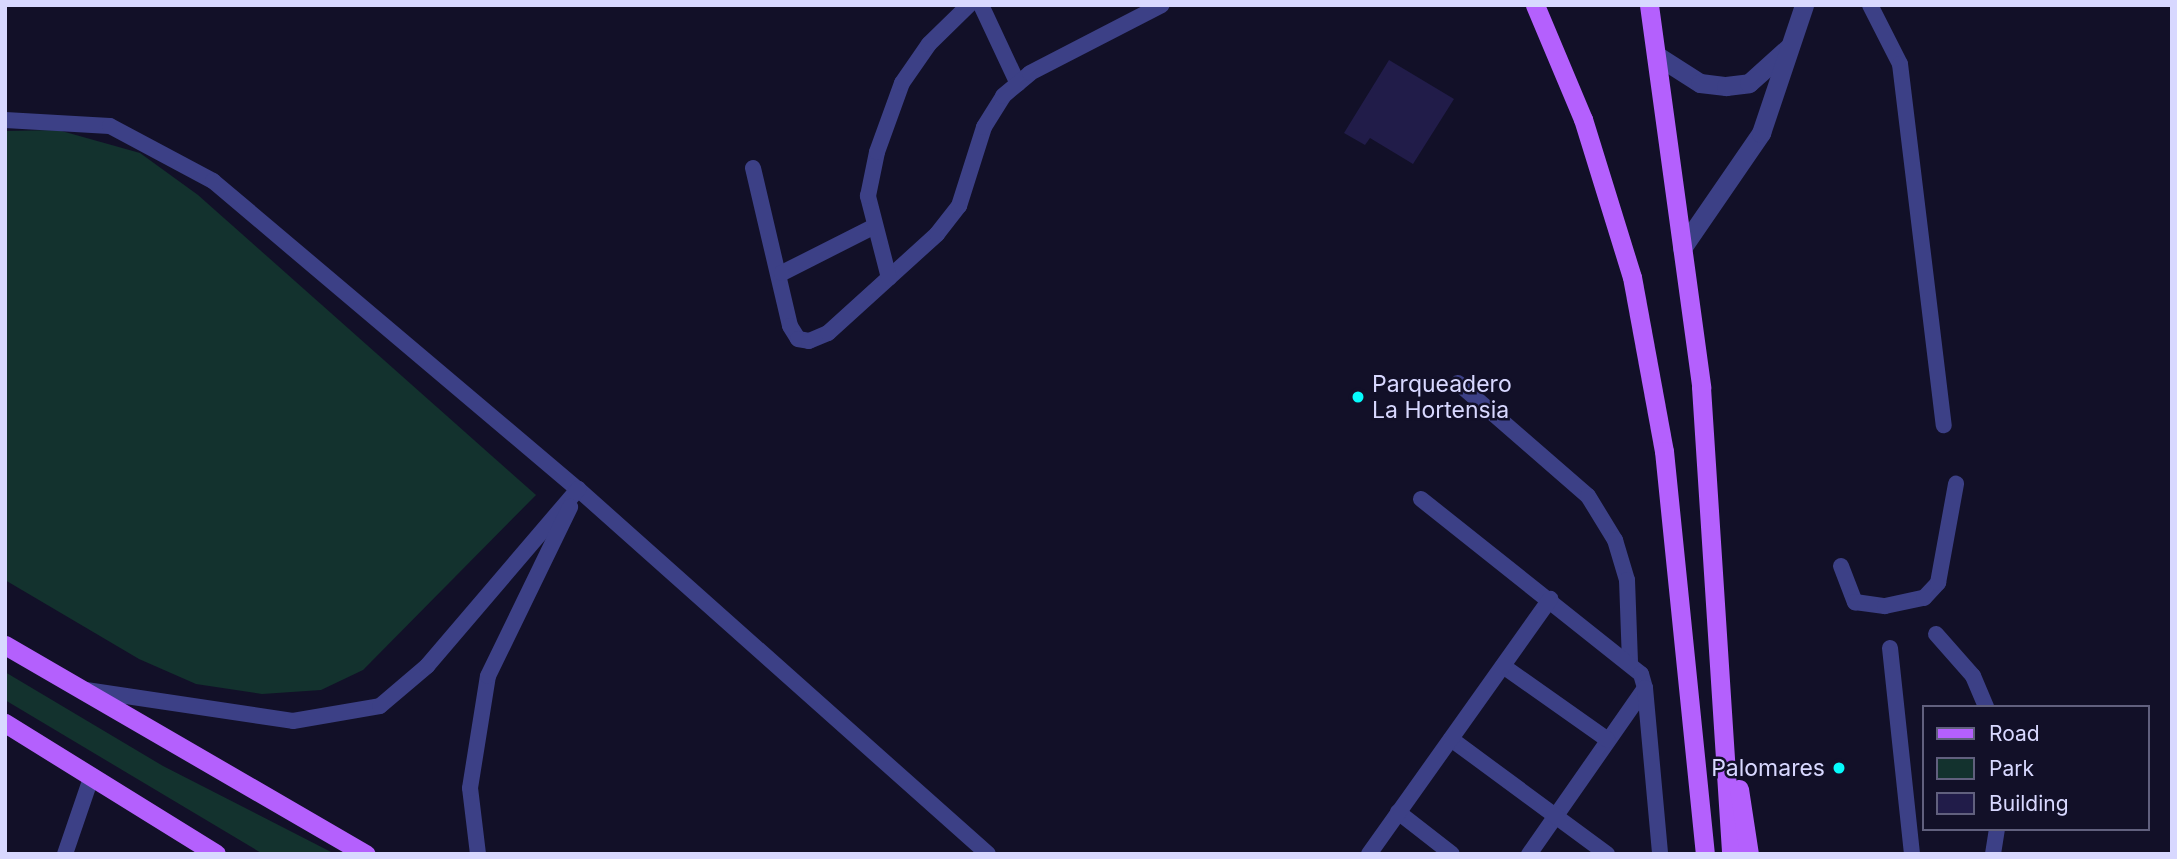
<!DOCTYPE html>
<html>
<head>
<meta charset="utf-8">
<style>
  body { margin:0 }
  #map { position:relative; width:2177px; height:859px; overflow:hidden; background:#121028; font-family:Inter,sans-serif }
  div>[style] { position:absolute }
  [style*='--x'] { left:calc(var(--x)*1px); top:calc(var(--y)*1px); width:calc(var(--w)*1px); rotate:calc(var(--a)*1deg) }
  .green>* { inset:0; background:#13322e }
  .building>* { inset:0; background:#211c49 }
  .service>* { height:16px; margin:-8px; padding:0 8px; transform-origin:8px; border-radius:8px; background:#3c4086 }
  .minor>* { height:19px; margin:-9.5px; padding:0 9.5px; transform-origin:9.5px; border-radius:9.5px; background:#3c4086 }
  .primary>* { height:19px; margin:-9.5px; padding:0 9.5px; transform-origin:9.5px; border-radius:9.5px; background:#b460fd }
  .dots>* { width:19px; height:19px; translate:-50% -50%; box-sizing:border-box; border:4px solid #121028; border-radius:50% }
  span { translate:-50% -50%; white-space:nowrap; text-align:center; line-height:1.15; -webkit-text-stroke:5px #121028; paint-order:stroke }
  .poi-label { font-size:23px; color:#d8d8ff }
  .left { translate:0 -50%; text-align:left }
  .right { translate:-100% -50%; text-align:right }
  .frame { position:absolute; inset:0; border:7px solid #d8d8ff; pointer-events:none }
  .legend { position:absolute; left:1922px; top:705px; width:228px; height:126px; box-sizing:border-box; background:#121028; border:2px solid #61607e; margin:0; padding:9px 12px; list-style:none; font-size:21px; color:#d8d8ff }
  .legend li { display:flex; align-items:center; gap:14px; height:35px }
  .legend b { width:35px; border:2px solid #61607e }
</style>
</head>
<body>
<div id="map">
  <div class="green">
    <i style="clip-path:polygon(58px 130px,140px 153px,198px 195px,536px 495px,363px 670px,321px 690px,262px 694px,196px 684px,139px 659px,5px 580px,5px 131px)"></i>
    <i style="clip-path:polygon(5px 672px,163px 766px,335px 854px,263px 854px,5px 700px)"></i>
  </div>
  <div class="building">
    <i style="clip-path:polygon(1389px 60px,1454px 99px,1413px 164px,1370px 138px,1365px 145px,1344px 133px)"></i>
  </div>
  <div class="service">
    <i style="--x:981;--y:5;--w:87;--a:64.9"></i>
    <i style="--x:1870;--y:5;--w:66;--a:63"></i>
    <i style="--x:1900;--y:64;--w:364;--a:83.1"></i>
    <i style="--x:5;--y:120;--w:105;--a:3.3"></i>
    <i style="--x:110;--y:126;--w:117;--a:28.1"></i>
    <i style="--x:213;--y:181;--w:478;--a:40.2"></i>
    <i style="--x:578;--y:489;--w:549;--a:41.68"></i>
    <i style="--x:753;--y:168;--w:162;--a:76.8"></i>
    <i style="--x:790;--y:326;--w:15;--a:58"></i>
    <i style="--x:798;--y:339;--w:11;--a:10"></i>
    <i style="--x:809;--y:341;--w:21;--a:-23"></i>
    <i style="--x:828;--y:333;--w:147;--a:-42.2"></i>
    <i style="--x:937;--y:234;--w:36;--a:-52"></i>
    <i style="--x:959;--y:206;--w:83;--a:-72.4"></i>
    <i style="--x:984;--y:127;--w:36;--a:-58"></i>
    <i style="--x:1003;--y:96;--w:35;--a:-40"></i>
    <i style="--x:1030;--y:73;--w:148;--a:-27.3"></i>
    <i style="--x:782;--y:273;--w:100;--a:-26.8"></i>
    <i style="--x:889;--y:278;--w:85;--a:-104.4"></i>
    <i style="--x:868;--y:196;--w:45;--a:-78.4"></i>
    <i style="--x:877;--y:152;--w:73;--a:-70.1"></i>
    <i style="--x:902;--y:83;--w:47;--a:-55.3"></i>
    <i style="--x:929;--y:44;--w:56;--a:-44.3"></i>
    <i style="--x:1458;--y:383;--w:172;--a:41"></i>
    <i style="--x:1588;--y:496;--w:52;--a:58.5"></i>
    <i style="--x:1615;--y:540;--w:42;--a:73.3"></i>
    <i style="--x:1627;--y:580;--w:82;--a:87.9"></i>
    <i style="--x:1421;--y:499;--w:281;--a:38.5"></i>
    <i style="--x:1641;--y:674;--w:15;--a:74"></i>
    <i style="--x:1645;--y:688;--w:203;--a:124.9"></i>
    <i style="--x:1841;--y:566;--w:39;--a:69"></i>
    <i style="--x:1855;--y:602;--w:30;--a:8"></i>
    <i style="--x:1885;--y:606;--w:40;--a:-12"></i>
    <i style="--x:1924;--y:598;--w:21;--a:-47"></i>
    <i style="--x:1938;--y:583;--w:101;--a:-79.7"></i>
    <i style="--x:1936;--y:634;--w:56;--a:48.6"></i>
    <i style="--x:1973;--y:676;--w:34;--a:67"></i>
    <i style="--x:1890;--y:648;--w:207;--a:83.9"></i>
    <i style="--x:1503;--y:666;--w:128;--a:35.2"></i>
    <i style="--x:1645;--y:688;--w:167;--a:84.8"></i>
    <i style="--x:86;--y:690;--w:209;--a:8.5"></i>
    <i style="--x:293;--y:721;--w:88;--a:-9.8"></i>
    <i style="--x:380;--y:706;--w:62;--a:-40.4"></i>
    <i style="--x:427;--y:666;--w:233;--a:-49.5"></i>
    <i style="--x:1451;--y:739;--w:194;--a:36.4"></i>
    <i style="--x:1398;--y:812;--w:68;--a:37.9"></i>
    <i style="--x:65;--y:854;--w:83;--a:-71.1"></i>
    <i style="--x:478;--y:854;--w:66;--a:-96.9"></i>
    <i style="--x:470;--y:788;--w:113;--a:-80.9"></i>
    <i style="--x:488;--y:676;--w:188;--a:-64.1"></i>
    <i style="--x:1369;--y:854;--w:313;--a:-54.6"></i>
    <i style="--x:1993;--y:854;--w:25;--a:-81"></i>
  </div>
  <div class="minor">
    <i style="--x:1656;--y:55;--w:52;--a:32.5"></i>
    <i style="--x:1700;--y:83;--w:26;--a:7"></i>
    <i style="--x:1726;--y:86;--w:23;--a:-7"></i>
    <i style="--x:1749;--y:83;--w:52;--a:-41.9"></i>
    <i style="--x:1682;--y:248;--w:140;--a:-55.5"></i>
    <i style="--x:1761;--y:133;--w:135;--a:-71.4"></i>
  </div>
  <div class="primary">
    <i style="--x:1535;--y:5;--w:124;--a:67.2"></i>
    <i style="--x:1583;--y:119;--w:165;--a:72.8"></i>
    <i style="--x:1632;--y:277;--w:177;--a:79.6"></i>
    <i style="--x:1664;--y:451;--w:405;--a:84.2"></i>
    <i style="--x:1649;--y:5;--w:386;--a:82.2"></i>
    <i style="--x:1701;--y:387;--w:468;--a:86.3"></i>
    <i style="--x:5;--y:645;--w:417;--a:30.1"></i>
    <i style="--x:5;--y:723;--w:248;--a:31.8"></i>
    <i style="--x:1739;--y:789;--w:66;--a:81.3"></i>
  </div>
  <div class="dots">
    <i style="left:1358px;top:397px;background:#06fbfc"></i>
    <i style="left:1839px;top:768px;background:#06fbfc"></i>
  </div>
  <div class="poi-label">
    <span class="left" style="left:1372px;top:397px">Parqueadero<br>La Hortensia</span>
    <span class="right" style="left:1825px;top:768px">Palomares</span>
  </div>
  <div class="frame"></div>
  <ul class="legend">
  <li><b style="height:9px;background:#b460fd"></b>Road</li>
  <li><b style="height:19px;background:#13322e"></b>Park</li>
  <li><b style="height:19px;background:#211c49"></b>Building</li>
  </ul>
</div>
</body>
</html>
